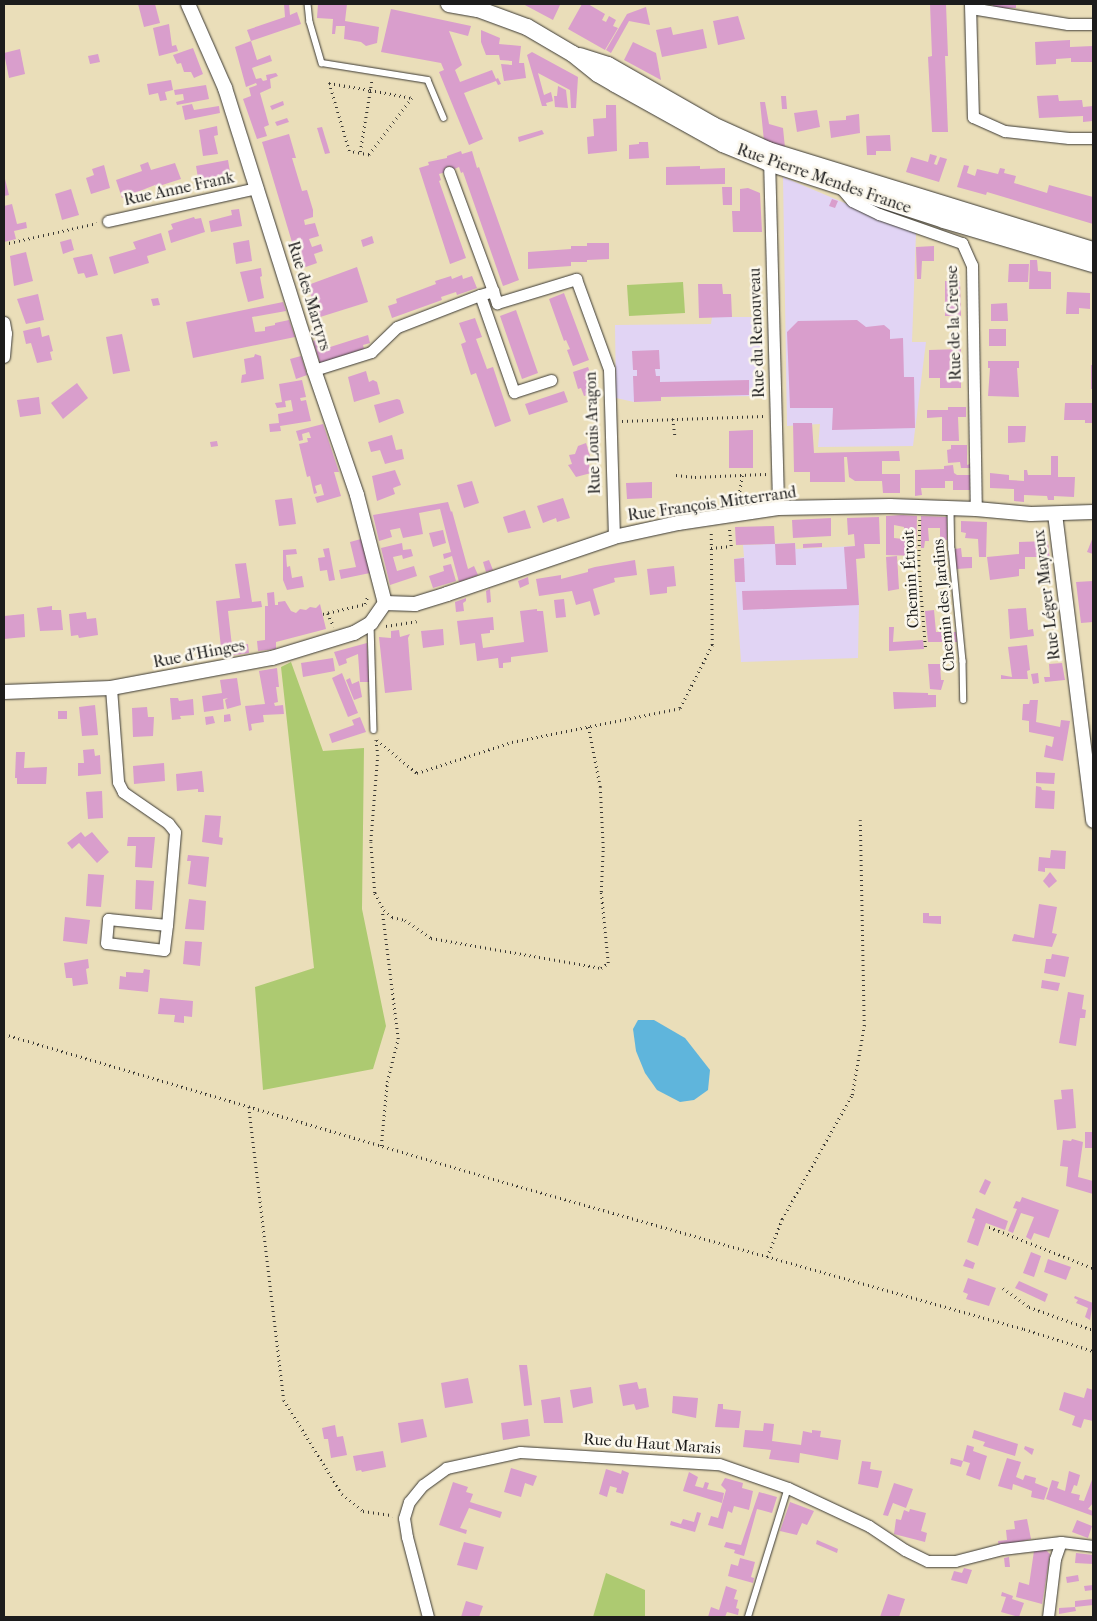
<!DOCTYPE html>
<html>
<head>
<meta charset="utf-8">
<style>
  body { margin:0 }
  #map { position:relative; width:1097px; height:1621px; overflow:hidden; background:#eadeb9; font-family:"IM FELL French Canon",serif }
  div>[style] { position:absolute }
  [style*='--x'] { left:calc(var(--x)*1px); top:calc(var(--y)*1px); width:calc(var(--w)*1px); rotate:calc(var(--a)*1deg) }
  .built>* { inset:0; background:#e1d4f4 }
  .green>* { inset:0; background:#adca71 }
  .water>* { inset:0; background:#5fb5dc }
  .building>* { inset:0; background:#d99ecc }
  .path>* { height:2.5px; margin-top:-1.25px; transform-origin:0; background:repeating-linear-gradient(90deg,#3b3934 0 1px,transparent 0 5px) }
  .roads { filter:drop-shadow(0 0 1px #3b3934) drop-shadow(0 0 1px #3b3934) }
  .service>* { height:5.5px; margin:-2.75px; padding:0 2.75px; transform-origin:2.75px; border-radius:2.75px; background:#fff }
  .minor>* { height:11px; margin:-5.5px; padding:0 5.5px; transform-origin:5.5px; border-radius:5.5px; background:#fff }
  .tertiary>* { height:14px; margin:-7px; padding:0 7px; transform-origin:7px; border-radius:7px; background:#fff }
  .secondary>* { height:16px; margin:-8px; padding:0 8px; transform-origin:8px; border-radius:8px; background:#fff }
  span { translate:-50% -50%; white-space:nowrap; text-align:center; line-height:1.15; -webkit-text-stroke:5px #fbf7ec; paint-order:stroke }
  .street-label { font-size:16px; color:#1c1c1c }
  .frame { position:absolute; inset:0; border:5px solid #1c1c1c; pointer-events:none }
</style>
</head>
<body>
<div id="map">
  <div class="built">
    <i style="clip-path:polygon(783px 177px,916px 233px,912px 342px,926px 342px,913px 446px,818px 447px,820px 424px,787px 426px)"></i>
    <i style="clip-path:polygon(712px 317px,761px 317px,763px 396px,661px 397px,661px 401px,634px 402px,616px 398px,615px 325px,711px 324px)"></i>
    <i style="clip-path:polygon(795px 543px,796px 549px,855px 546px,859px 605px,858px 658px,741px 662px,734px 559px,744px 557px,743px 545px)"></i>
  </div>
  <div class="green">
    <i style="clip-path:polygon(683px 282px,685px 313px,629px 316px,627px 285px)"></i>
    <i style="clip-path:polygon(291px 662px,323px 751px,364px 748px,362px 909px,386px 1026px,373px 1069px,263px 1090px,255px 987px,314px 968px,281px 667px)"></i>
    <i style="clip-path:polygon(606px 1573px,645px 1590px,645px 1617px,593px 1617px)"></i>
  </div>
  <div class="water">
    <i style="clip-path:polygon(638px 1020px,654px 1020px,685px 1038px,710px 1070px,708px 1090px,694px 1100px,680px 1102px,657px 1090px,645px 1073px,636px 1051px,633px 1029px)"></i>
  </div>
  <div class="building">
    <i style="clip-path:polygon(138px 4px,155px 4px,160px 23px,144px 27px)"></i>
    <i style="clip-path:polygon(284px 4px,289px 4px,290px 15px,297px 12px,301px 24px,251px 41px,247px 30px,285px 17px)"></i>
    <i style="clip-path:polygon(318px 4px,347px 4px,345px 21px,379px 27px,377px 43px,366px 46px,361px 42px,344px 39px,345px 26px,336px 26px,335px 34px,332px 34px,333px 19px,317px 18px)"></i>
    <i style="clip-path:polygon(523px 4px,557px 4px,560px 5px,553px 20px)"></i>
    <i style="clip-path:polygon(582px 4px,588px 4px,605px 14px,602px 20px,606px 22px,609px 16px,616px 20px,613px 26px,618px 28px,605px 50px,568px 29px)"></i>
    <i style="clip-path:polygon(930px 4px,946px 4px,948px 56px,945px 56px,948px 132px,932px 132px,928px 57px,932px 56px)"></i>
    <i style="clip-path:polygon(993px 4px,1016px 4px,1016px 8px,993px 8px)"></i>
    <i style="clip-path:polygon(646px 7px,650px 25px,629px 21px,611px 53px,606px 50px,627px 14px)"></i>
    <i style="clip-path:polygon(391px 9px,471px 26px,468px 36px,449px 31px,462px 65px,455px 70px,460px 82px,492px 70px,496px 79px,498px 78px,501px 84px,498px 85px,496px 81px,464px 93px,483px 139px,469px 145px,439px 72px,444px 70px,441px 63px,381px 52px)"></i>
    <i style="clip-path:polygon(738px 16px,745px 39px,718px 45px,713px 21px)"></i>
    <i style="clip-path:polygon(169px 24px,172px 46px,176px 45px,178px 51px,159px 56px,153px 28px)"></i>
    <i style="clip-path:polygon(671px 27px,673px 35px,703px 29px,707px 48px,662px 57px,656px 30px)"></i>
    <i style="clip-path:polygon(481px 30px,500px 38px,499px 44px,521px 46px,519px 63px,524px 63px,526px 78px,504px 81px,501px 64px,512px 65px,512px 61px,500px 60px,499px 55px,486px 55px,481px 42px)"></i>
    <i style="clip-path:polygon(1070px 40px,1070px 47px,1093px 46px,1093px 62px,1071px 62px,1071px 58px,1056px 59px,1056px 64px,1036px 65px,1035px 42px)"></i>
    <i style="clip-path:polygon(251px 41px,257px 60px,270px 55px,272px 61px,252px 68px,256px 79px,261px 78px,263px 81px,267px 80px,266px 75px,276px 73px,278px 76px,270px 79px,271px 88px,260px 93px,269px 125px,264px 127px,267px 136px,257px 139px,243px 99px,251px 96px,249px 88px,257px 85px,256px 83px,246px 87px,235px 47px)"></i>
    <i style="clip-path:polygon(633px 42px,656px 53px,661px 80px,624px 60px)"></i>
    <i style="clip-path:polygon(193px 48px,203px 74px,194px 78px,191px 72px,184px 72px,181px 63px,177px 64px,173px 55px)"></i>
    <i style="clip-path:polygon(20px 49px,25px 74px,9px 78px,4px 53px)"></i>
    <i style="clip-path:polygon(532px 52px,578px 77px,576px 108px,571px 108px,570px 90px,538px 73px,544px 95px,551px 92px,553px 101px,546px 103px,547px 106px,542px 106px,527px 55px)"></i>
    <i style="clip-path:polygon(98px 54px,100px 62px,90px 64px,88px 56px)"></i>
    <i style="clip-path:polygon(171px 80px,173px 90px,165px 92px,167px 100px,160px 101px,158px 93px,149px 95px,147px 84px)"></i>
    <i style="clip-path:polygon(206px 85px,209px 99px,177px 105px,176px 102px,184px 100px,183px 94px,175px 95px,174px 90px)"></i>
    <i style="clip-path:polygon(558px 86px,566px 90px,568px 108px,555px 107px,554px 96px,557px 96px)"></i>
    <i style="clip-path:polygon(1058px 95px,1059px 101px,1082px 100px,1083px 107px,1093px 106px,1093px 121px,1083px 122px,1083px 116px,1039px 118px,1037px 96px)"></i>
    <i style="clip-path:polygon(781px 96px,786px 96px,787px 109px,782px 109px)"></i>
    <i style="clip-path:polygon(283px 101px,284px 105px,272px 110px,270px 106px)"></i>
    <i style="clip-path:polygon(760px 102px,765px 102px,769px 124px,783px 128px,785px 148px,764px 141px)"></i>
    <i style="clip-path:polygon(192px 104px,194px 110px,219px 106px,220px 113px,185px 120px,182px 106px)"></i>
    <i style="clip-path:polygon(606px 105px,616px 105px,617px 151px,588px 154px,587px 137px,594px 136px,593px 119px,606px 118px)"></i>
    <i style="clip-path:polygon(817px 110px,820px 127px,797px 132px,794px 113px)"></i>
    <i style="clip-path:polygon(859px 114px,860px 133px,831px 138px,829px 121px,846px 120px,846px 116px)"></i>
    <i style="clip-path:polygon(287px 118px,289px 122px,277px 126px,275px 122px)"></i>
    <i style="clip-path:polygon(217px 126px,218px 135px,214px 136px,218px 154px,203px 156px,199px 130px)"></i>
    <i style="clip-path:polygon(322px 127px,330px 153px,325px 154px,317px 128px)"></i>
    <i style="clip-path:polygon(542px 130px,544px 134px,519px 142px,518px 137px)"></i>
    <i style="clip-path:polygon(289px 134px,296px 158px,292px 158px,302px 191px,307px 190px,313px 210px,313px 217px,304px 220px,305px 225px,315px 223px,319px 236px,309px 239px,312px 247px,321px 244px,323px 251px,314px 254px,317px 263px,300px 269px,262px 142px)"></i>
    <i style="clip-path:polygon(890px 135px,891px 151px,876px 151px,876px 155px,867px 155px,866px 136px)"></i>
    <i style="clip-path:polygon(639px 142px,648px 142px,649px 158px,629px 159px,629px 145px,639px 144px)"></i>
    <i style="clip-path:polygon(461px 151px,462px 154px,472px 151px,477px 168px,479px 167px,519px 280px,503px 286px,463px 172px,461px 173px,459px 167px,452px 170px,450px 166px,445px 168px,446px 172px,439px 174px,441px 180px,439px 181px,466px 258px,450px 264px,419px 168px,429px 165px,428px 162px,447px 158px,447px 156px)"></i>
    <i style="clip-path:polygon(930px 154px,937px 156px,934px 164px,937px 165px,940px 157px,947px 159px,939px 182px,906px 172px,911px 157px,928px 162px)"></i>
    <i style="clip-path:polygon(228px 160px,231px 178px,199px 184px,196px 166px)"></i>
    <i style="clip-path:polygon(148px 162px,151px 170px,175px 163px,181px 179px,156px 187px,155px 185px,122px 198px,116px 180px,142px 171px,140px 165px)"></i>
    <i style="clip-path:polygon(104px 165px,110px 188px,91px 194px,86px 178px,94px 175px,92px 169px)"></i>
    <i style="clip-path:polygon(964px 165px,969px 166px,967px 173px,975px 176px,977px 169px,998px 174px,1000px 168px,1005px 169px,1004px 173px,1016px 176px,1014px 183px,1047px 193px,1049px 185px,1093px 197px,1093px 224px,987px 192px,986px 195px,957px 187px)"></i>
    <i style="clip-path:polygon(700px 166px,700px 169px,725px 168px,725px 184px,666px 185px,666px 167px)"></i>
    <i style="clip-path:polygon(4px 175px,9px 195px,4px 196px)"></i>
    <i style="clip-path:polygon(722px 187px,732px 187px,732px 205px,723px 205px)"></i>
    <i style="clip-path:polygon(748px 188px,760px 193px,762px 232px,733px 232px,732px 211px,740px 211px,740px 189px)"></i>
    <i style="clip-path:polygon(71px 189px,79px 215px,62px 220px,55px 194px)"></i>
    <i style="clip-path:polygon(832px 199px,838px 201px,835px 208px,829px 206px)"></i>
    <i style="clip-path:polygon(12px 204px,17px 224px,26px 222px,27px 228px,14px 231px,16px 239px,4px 242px,4px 206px)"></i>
    <i style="clip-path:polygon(239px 209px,242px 226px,211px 232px,209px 221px,232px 215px,231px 210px)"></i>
    <i style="clip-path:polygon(194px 217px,195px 219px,201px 218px,205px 232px,171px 243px,168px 231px,173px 229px,171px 224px)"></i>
    <i style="clip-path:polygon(161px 233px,166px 250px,147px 256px,149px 263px,114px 274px,109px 257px,136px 249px,133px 242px)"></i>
    <i style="clip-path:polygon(372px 236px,374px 243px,363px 247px,361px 240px)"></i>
    <i style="clip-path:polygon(71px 239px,74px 250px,63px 254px,60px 242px)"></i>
    <i style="clip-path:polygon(249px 240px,252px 261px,236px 264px,233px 243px)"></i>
    <i style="clip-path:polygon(587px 243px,609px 243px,609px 259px,587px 260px,587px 262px,571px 262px,571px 266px,528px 269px,528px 252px,571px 249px,571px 246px,587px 246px)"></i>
    <i style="clip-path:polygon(934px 246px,934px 261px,922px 261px,921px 279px,917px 279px,916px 247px)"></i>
    <i style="clip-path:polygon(26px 252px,33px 281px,14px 286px,10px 256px)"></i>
    <i style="clip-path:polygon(92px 254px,98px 275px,86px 278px,84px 273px,78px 274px,73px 258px)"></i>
    <i style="clip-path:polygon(1030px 260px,1037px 260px,1038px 271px,1051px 272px,1051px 289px,1029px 289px)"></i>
    <i style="clip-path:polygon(1009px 264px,1029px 264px,1028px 282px,1008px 282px)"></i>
    <i style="clip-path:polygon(357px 267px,368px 302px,317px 318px,308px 285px)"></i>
    <i style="clip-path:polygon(261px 268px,262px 276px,260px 277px,264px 298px,248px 302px,240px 272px)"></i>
    <i style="clip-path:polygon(462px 275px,463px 279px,472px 276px,477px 288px,457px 295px,456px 292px,441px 297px,442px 300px,392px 318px,388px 306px,397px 303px,396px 299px,436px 284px,435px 281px,451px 276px,452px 279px)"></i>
    <i style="clip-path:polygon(945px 281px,960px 281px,961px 316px,945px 316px)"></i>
    <i style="clip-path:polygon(698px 284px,722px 284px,723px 294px,731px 294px,732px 317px,699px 318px)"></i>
    <i style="clip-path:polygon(1067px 292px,1090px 293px,1090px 309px,1079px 308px,1079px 314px,1066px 314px)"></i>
    <i style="clip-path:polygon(564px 293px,589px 360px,573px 366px,567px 350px,570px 349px,566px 340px,564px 341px,549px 299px)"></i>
    <i style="clip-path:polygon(38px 294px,44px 320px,26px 324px,17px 299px)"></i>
    <i style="clip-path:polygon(158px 298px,160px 305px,153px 306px,151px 299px)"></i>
    <i style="clip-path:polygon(283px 302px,286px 311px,252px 317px,255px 332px,265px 331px,265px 327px,275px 325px,275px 323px,289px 320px,295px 337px,193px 358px,186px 322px)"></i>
    <i style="clip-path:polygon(1007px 303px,1008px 321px,991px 321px,991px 304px)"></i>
    <i style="clip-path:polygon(516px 310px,538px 373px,522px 379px,500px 316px)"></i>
    <i style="clip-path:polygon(475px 318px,482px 337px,476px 339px,487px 369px,493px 367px,511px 421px,495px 427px,476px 373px,471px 375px,461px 344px,466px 342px,459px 323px)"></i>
    <i style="clip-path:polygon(857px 320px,866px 327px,884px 325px,890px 330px,890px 339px,903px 338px,904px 377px,914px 377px,915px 428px,832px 430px,833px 408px,790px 408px,787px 332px,798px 321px)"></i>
    <i style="clip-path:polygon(40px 327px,42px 337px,49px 335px,53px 351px,50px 352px,52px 360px,37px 363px,31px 343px,26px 344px,23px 331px)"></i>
    <i style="clip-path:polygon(989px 329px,1006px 329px,1006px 346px,989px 346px)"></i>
    <i style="clip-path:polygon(122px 334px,130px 371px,113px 374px,106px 337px)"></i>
    <i style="clip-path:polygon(368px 335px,370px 343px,363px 345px,364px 349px,320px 363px,313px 341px,323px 337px,327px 348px)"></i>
    <i style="clip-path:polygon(961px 349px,961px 388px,940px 388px,940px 378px,929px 378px,929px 350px)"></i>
    <i style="clip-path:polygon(659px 350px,660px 369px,655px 369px,656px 376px,660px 376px,660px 382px,749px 380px,749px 395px,661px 397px,661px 401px,634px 402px,633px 376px,637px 376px,637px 370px,633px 370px,632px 351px)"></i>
    <i style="clip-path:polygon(255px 354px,261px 356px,264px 379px,241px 383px,242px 375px,246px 374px,244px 359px,254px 357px)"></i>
    <i style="clip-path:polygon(301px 356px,307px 375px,296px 379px,290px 359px)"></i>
    <i style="clip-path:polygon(988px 361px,1019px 361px,1019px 368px,1017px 368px,1019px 397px,988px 396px,990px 368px,988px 368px)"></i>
    <i style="clip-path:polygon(1091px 365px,1093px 365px,1093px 389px,1091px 389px)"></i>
    <i style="clip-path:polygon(588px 367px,597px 392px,584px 396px,581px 388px,578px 389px,573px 372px)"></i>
    <i style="clip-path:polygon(366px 371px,369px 382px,373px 380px,377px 382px,380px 394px,354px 402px,348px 377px)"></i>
    <i style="clip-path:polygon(302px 380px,306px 397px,300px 398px,301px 401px,306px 400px,311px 421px,280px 426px,281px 431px,270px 432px,269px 424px,279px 423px,278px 414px,293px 411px,291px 400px,285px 401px,286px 407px,277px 408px,275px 403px,282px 402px,279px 384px)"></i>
    <i style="clip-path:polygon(77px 383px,88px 398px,63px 419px,51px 403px)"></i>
    <i style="clip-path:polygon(564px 391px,568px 402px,529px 415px,525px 404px)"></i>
    <i style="clip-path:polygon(39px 397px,41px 414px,20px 417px,17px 400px)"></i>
    <i style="clip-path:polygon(397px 399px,400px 400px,404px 413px,379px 423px,374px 405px)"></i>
    <i style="clip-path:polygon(1065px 403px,1092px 403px,1092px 423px,1085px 423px,1085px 420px,1064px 420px)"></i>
    <i style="clip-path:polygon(948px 407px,966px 407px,966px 417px,958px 417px,959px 441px,942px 441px,942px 417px,927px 418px,927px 410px,948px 410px)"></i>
    <i style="clip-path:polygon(793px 423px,812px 423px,814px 453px,899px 451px,900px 461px,882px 461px,882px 474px,900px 474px,900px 493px,883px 493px,882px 481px,855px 481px,849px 477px,847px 457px,844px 457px,845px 482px,810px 482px,810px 472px,794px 472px)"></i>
    <i style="clip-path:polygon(323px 424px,339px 472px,334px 472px,341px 496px,317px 503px,315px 497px,324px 495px,321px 484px,315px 486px,317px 493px,314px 494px,310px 476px,307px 477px,299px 444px,308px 442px,307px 438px,311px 438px,309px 432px,302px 434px,303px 440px,299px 441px,296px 431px)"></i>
    <i style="clip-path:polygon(1008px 426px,1026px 426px,1025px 442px,1008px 443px)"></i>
    <i style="clip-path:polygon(753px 430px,753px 468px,729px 468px,729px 431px)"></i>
    <i style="clip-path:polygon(392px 435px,396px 450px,402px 449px,404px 459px,385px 464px,380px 450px,371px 452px,368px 442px)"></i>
    <i style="clip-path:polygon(217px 441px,218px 446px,211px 447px,210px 442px)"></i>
    <i style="clip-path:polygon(586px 443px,591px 459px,588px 460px,591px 473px,576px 477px,568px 465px,572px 464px,569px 455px,575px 454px,578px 446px)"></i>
    <i style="clip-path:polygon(951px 445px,967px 445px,967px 465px,970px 464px,970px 468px,961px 468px,960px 462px,948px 463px,947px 450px,951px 449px)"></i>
    <i style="clip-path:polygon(1051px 456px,1058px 456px,1058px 477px,1075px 477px,1074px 497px,1054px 496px,1054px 500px,1048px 500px,1047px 496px,1024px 495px,1024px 502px,1014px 501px,1014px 489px,990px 488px,990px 473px,1009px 475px,1009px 480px,1024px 481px,1024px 470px,1027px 470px,1028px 475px,1051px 475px)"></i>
    <i style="clip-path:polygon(953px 465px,954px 473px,957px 475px,970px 475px,970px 490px,953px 490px,953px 481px,945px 481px,945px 488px,921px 488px,922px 495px,915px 496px,915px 470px,944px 469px,944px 466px)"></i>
    <i style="clip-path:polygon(395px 470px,401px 485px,393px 488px,395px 494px,377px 501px,372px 476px)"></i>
    <i style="clip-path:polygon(472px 481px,479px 503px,464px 508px,457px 485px)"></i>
    <i style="clip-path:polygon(652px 482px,652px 498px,627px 499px,626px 483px)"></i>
    <i style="clip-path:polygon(292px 498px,296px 524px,279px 526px,275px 500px)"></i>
    <i style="clip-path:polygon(563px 498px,570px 518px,557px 522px,556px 518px,543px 523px,537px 506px)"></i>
    <i style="clip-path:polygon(448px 502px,451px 512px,452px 511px,468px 569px,474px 566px,478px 575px,459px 582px,452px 556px,444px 559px,443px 554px,451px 552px,440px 509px,419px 513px,423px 534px,403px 538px,400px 528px,390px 530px,392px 537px,379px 541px,373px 515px)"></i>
    <i style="clip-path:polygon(525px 510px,531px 528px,508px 533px,503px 517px)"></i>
    <i style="clip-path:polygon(evenodd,902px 515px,917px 516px,916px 556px,886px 555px,886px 516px,902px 515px,894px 525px,904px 527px,904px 534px,911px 534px,911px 540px,894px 538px,894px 525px)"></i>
    <i style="clip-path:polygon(921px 516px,947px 517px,947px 540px,940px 540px,940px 528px,928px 528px,929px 541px,925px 541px,924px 548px,921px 548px)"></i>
    <i style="clip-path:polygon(879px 517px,880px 544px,864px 544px,865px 558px,856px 559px,859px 605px,743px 610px,742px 591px,847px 589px,844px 547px,855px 546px,854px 534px,848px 535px,847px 518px)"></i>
    <i style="clip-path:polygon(831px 518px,831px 536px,793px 538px,792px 520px)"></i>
    <i style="clip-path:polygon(961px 521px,987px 522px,986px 557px,979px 557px,978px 539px,965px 538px,966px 533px,961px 532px)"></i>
    <i style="clip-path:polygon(774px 526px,775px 544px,795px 543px,796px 565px,776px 565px,775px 544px,736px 545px,735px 527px)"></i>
    <i style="clip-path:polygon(443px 530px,446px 543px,433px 547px,429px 533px)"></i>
    <i style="clip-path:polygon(1093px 537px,1093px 554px,1087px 552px)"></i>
    <i style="clip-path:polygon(361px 539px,370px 573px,341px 579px,339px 570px,356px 567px,350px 542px)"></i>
    <i style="clip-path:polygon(1048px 541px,1052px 582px,1039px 582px,1038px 562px,1042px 562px,1042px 557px,1025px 557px,1025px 569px,1019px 569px,1019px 576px,990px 580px,987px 557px,1019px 554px,1019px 542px)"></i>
    <i style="clip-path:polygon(402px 543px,403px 550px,411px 549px,413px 556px,403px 559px,402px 555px,393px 557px,397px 571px,414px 566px,417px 576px,390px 585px,381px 548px)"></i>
    <i style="clip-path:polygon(822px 543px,822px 547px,803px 548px,803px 544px)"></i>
    <i style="clip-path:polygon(329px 548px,335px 580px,329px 581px,327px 570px,320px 571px,318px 558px,325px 557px,323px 549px)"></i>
    <i style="clip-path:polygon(961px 548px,962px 557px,972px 557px,972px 568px,956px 569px,955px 549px)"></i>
    <i style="clip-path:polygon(296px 549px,297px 554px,286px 555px,287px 567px,290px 566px,292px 578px,302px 576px,304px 587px,287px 590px,283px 580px,283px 550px)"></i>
    <i style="clip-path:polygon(897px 556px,899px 589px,888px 591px,886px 557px)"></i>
    <i style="clip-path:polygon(744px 558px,745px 582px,735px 582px,734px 559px)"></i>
    <i style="clip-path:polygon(489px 560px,493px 570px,486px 572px,483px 562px)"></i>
    <i style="clip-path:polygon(635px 560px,637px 575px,614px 578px,615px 582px,593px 589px,600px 614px,594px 616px,590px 601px,576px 605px,572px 591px,539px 596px,536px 579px,561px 575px,561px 579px,588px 572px,588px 569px,595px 567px)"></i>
    <i style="clip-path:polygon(246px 563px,252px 602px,261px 601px,262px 607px,228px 611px,232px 646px,248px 644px,249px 653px,222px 657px,216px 601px,240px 598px,235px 564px)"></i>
    <i style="clip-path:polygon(451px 564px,456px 581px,433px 588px,429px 576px,444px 571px,443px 566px)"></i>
    <i style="clip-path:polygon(674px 566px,676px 586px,667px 587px,667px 593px,650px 595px,647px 569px)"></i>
    <i style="clip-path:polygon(528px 577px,529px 584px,520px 588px,518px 581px)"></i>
    <i style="clip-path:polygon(1093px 581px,1093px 622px,1081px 623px,1076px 582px)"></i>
    <i style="clip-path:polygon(490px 589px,491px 602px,487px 603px,486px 591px)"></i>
    <i style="clip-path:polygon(274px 592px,275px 605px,278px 605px,278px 602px,285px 601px,291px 611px,296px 613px,300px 609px,306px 610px,310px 607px,316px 608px,320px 604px,326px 629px,276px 642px,276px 649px,258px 651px,257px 641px,265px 640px,265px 606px,268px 606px,267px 593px)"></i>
    <i style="clip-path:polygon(466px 598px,466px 601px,463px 603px,464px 611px,456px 612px,455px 602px)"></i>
    <i style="clip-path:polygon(564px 599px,566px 617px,556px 618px,554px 600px)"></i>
    <i style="clip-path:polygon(52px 606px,52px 610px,61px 610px,63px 630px,40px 631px,37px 608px)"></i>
    <i style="clip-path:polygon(1026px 608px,1028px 630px,1033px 629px,1034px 636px,1010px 639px,1008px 609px)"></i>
    <i style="clip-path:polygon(537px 609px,537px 611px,543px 611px,548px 652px,511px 657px,511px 662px,503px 663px,503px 668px,499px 668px,498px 658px,477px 661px,475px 643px,460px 645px,457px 621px,493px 617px,494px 630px,490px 630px,490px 633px,481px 634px,483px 648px,524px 642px,520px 611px)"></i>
    <i style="clip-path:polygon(934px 610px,936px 632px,956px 632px,957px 642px,928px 642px,925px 611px)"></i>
    <i style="clip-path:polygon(86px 612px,87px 619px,96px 618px,98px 635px,79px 638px,78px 635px,71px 636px,69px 614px)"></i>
    <i style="clip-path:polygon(24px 614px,25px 637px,4px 639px,4px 616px)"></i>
    <i style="clip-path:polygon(889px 627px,894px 627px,893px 642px,923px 640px,924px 649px,889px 651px)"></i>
    <i style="clip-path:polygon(443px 629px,444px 645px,423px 648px,421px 631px)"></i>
    <i style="clip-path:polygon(399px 630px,400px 637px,410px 634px,408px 638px,412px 690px,385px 693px,379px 637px,391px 638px,391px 631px)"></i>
    <i style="clip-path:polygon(367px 643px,369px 682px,360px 682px,358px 654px,346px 659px,347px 663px,339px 666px,334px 652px)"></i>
    <i style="clip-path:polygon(1027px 645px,1030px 670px,1027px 671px,1028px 679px,1001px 679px,1001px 675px,1012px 677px,1008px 647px)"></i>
    <i style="clip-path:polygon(333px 658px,335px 671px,303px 677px,301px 663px)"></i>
    <i style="clip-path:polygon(1062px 663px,1065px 680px,1045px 682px,1044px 677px,1050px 677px,1049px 664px)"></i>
    <i style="clip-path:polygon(928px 664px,940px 664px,941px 680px,944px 680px,941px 690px,930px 689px)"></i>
    <i style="clip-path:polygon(277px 668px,279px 687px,276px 687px,278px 702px,274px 703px,275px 706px,283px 705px,284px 714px,263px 715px,264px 722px,251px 724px,252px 730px,249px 731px,245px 706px,265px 704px,259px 671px)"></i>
    <i style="clip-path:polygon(342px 673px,358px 713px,348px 717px,332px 678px)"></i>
    <i style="clip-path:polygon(1038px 673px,1039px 683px,1033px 684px,1031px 674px)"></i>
    <i style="clip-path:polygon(237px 678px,241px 705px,227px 709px,225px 700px,228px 698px,223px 699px,224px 709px,204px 712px,202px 696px,222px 693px,220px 680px)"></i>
    <i style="clip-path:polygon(350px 678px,352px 684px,359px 681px,362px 697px,354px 700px,346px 680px)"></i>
    <i style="clip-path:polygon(893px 692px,928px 693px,928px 695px,936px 695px,936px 707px,894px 709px)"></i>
    <i style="clip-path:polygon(170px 698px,178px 698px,179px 701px,193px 699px,194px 715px,180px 716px,181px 719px,172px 720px)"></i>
    <i style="clip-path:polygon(1030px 700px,1038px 700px,1036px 722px,1060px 727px,1061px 720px,1070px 721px,1063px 761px,1044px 757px,1046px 745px,1052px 747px,1054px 737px,1029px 732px,1029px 721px,1022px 720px,1023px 704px,1029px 704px)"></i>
    <i style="clip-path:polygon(95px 705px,98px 735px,82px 736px,79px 707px)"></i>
    <i style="clip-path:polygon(147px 707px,148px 717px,154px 717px,153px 736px,133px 737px,132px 708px)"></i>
    <i style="clip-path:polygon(58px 711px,67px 711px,67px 719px,58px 719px)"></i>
    <i style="clip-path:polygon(230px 714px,231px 721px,224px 722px,224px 715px)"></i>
    <i style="clip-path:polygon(213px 716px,215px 723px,206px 725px,205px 717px)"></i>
    <i style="clip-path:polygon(360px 717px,366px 732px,332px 743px,329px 734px,354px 725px,352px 720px)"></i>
    <i style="clip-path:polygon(94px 749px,95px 756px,100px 755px,101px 774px,78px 776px,78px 763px,84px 763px,83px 750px)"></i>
    <i style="clip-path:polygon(16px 752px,25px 752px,24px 768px,47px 767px,46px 784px,17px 784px,17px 778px,15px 778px)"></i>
    <i style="clip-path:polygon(164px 763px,165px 781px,134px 784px,133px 766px)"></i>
    <i style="clip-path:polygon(202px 771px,204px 792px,198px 792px,198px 789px,177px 791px,176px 774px)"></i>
    <i style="clip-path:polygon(1036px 772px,1055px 773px,1054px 784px,1036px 783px)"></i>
    <i style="clip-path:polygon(1036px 786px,1041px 787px,1042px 790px,1055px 791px,1054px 809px,1035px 808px)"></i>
    <i style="clip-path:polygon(102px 791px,103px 818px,88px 819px,86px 792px)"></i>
    <i style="clip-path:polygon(205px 815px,221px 816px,219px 837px,223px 838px,222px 845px,202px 842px)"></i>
    <i style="clip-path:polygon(81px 832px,85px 837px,92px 832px,109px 852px,97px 863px,79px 843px,72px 849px,67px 843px)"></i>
    <i style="clip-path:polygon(128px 837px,155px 837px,152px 868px,135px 867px,136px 846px,127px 846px)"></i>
    <i style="clip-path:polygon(1051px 850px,1066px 851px,1065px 869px,1045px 868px,1045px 872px,1038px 871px,1039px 857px,1050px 858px)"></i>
    <i style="clip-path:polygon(188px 855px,209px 857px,206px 887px,188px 884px,191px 861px,187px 861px)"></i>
    <i style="clip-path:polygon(1050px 872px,1057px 881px,1049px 888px,1043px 881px)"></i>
    <i style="clip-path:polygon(88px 874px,104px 875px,101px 907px,86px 906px)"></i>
    <i style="clip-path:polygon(136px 880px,154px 881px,152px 910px,135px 909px)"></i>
    <i style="clip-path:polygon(189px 899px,206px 901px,204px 930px,185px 929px)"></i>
    <i style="clip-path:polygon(1039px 904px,1057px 907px,1052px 933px,1057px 934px,1052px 947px,1012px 941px,1014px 934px,1034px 938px)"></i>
    <i style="clip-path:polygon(923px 913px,929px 913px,929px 916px,941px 916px,941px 924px,923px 923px)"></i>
    <i style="clip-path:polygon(65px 917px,90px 920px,87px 944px,63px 941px)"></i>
    <i style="clip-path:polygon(185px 941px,202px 942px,200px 966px,183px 964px)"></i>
    <i style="clip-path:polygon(1052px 954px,1069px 957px,1065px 977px,1044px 973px,1046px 959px,1051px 959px)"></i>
    <i style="clip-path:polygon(88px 959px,89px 968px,86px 969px,88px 984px,73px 986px,72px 978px,66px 978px,64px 963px)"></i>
    <i style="clip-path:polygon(144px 969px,150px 970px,148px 992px,119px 989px,120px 976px,126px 977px,126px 972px,143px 973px)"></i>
    <i style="clip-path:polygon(1042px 980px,1060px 983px,1058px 991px,1041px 988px)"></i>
    <i style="clip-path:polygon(1068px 992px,1084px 995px,1082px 1009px,1086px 1010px,1085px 1018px,1080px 1018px,1076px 1046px,1059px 1043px)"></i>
    <i style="clip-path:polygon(160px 998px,193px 1001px,192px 1017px,184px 1016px,184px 1023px,174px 1022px,175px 1015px,158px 1014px)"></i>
    <i style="clip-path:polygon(1073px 1089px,1076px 1128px,1057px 1130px,1054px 1100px,1062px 1099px,1061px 1090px)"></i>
    <i style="clip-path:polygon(1085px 1132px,1093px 1132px,1093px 1148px,1085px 1148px)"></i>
    <i style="clip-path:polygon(1072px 1139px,1083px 1142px,1078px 1177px,1093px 1181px,1093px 1194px,1066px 1186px,1068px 1167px,1060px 1166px,1063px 1140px,1071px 1141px)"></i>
    <i style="clip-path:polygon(985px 1179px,991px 1182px,985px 1195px,979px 1192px)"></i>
    <i style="clip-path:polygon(1022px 1197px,1059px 1210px,1049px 1238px,1034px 1233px,1031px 1240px,1026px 1237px,1034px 1217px,1021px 1213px,1013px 1233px,1008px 1231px,1017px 1209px,1013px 1208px,1016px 1201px,1020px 1202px)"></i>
    <i style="clip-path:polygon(976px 1208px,1008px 1221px,1005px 1230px,986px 1223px,978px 1246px,967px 1242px,975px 1219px,972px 1218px)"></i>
    <i style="clip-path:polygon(1031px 1252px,1041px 1256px,1034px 1277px,1023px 1273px)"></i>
    <i style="clip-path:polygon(966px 1259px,975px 1263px,973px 1269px,963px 1266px)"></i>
    <i style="clip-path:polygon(1048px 1259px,1071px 1267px,1066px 1280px,1044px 1272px)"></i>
    <i style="clip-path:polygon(968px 1278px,996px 1288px,989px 1306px,966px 1299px,968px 1294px,963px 1292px)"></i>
    <i style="clip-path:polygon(1019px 1281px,1048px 1294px,1045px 1302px,1015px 1288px)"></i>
    <i style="clip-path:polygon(1075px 1296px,1093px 1303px,1090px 1320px,1085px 1317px,1088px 1308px,1076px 1303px,1078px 1300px,1074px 1298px)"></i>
    <i style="clip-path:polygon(519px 1365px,527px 1365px,532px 1405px,524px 1406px)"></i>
    <i style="clip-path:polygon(468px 1378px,473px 1403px,445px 1408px,441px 1383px)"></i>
    <i style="clip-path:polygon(637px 1382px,639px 1389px,646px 1388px,649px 1407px,636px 1410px,634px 1404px,623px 1406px,619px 1385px)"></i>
    <i style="clip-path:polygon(591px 1387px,593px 1403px,573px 1408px,570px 1390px)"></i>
    <i style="clip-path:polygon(1087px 1388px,1093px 1390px,1093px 1421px,1084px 1419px,1081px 1428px,1072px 1425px,1075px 1416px,1059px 1410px,1064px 1392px,1084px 1398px)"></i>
    <i style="clip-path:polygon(673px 1396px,698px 1398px,696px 1418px,672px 1413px)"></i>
    <i style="clip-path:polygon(560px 1397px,563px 1423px,544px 1423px,541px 1400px)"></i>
    <i style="clip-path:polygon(718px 1404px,723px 1404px,723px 1409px,741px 1411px,739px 1428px,715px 1427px)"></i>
    <i style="clip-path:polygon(423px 1419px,427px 1437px,401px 1443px,398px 1423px)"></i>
    <i style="clip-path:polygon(528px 1419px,530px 1436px,503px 1440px,501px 1423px)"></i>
    <i style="clip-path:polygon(764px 1423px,774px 1424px,772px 1441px,801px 1445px,803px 1431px,812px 1433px,812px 1430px,821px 1431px,820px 1437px,841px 1440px,838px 1460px,800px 1453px,799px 1463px,769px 1459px,771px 1450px,743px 1447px,745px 1430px,763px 1431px)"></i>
    <i style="clip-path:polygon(335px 1425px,337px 1437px,343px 1436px,347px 1455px,331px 1458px,328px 1439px,324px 1439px,322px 1428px)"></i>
    <i style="clip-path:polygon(974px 1430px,1018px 1444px,1015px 1456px,983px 1446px,985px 1442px,972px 1438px)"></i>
    <i style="clip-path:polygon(967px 1445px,974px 1447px,973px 1451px,987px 1456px,980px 1480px,966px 1475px,970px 1463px,963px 1461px)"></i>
    <i style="clip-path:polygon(1025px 1446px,1034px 1449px,1032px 1455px,1024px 1449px)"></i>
    <i style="clip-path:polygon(383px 1451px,386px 1467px,362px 1472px,361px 1470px,356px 1471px,353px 1456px)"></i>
    <i style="clip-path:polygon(951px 1458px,963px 1461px,961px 1467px,950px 1464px)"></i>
    <i style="clip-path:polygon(1007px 1458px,1021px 1462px,1016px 1477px,1023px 1480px,1025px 1475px,1036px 1478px,1035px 1483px,1048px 1488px,1044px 1500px,1031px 1497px,1032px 1491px,1013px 1484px,1012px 1490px,998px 1486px)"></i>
    <i style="clip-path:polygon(862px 1461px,871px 1462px,870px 1469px,882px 1471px,878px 1488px,858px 1484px)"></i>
    <i style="clip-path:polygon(511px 1468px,537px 1476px,533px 1486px,525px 1483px,521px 1497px,504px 1492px)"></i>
    <i style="clip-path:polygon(606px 1469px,621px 1474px,622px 1470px,629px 1473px,623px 1494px,616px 1492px,617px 1488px,610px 1486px,607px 1497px,599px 1494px)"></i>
    <i style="clip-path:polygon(1069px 1471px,1080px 1475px,1077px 1486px,1074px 1485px,1071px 1493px,1080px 1495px,1079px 1500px,1084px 1501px,1093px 1477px,1093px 1503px,1088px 1509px,1093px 1511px,1093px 1516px,1046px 1499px,1052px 1480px,1059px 1482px,1057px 1488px,1065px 1491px)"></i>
    <i style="clip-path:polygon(689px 1472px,698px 1477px,695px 1486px,703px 1488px,705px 1482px,709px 1483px,707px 1489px,724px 1493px,722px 1503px,683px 1491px)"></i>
    <i style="clip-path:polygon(725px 1478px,743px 1483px,742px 1488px,753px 1491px,749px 1510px,734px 1506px,732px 1513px,728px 1511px,723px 1529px,708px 1525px,711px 1516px,718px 1518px,726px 1490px,721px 1485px)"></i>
    <i style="clip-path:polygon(453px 1482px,468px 1487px,466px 1492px,473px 1494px,470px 1502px,502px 1512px,500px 1518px,469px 1508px,460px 1528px,467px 1530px,466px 1534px,439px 1525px)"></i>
    <i style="clip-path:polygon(894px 1483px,913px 1489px,906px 1508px,893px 1503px,888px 1516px,883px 1515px)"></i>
    <i style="clip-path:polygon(759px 1492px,777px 1497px,772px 1513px,757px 1509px,744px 1556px,734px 1553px,735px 1550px,724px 1547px,726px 1542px,741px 1545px)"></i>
    <i style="clip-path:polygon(790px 1502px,814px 1511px,807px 1525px,802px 1523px,797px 1535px,780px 1531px)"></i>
    <i style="clip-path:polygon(910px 1509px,926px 1513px,921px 1531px,927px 1533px,925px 1542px,894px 1534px,896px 1519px,901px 1520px,904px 1510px,909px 1512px)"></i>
    <i style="clip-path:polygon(697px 1512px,701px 1513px,695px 1532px,670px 1525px,671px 1521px,681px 1524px,683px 1519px,694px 1522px)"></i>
    <i style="clip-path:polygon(1027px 1519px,1031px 1539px,999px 1547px,998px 1541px,1007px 1540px,1006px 1530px,1015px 1529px,1014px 1521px)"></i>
    <i style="clip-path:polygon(1077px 1520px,1092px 1526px,1088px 1538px,1072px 1532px)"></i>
    <i style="clip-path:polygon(817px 1540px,838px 1549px,837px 1553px,816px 1544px)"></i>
    <i style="clip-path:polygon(464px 1542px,484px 1547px,477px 1570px,457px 1565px)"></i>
    <i style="clip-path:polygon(1045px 1549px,1050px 1554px,1042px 1604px,1016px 1597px,1019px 1582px,1029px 1585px,1034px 1551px)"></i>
    <i style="clip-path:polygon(1076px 1553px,1093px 1555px,1093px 1564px,1075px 1563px)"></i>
    <i style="clip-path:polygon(1009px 1557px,1010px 1567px,1005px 1567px,1004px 1558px)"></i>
    <i style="clip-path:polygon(740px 1558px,755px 1562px,751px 1577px,754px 1578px,753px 1583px,728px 1576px,731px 1564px,738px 1566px)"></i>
    <i style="clip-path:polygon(964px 1568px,972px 1570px,967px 1584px,951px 1580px,954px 1571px,962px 1573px)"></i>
    <i style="clip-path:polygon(1078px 1575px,1079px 1581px,1067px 1583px,1066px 1577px)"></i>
    <i style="clip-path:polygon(1093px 1585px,1093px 1590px,1085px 1591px,1084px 1586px)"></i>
    <i style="clip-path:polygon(726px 1586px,737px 1590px,734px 1599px,738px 1600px,736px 1608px,739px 1609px,738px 1615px,727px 1612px,725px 1617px,708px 1617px,711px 1607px,719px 1610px)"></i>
    <i style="clip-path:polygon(1002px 1592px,1013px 1596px,1012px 1599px,1024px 1603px,1019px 1617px,1001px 1612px,1006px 1597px,1001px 1596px)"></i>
    <i style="clip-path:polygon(888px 1594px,905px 1599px,899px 1617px,880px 1617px)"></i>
    <i style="clip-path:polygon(1093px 1599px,1093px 1605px,1075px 1607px,1075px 1601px)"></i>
    <i style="clip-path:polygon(466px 1601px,483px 1606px,479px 1617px,461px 1617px)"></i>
    <i style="clip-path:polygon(1075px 1607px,1076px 1611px,1059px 1614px,1059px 1608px)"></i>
  </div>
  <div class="path">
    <i style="--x:329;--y:83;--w:42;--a:9.7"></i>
    <i style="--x:370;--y:90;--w:43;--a:10.8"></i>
    <i style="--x:412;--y:98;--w:71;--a:127"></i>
    <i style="--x:369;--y:155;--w:20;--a:-169"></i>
    <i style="--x:349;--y:151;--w:71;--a:-106.4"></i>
    <i style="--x:360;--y:152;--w:74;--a:-80.7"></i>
    <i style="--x:4;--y:244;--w:95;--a:-12.7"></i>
    <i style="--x:673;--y:419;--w:17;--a:83"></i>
    <i style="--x:622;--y:421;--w:142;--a:-2"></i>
    <i style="--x:676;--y:475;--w:19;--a:6"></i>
    <i style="--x:695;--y:477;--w:72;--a:-2.4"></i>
    <i style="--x:738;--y:501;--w:26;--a:-81"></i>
    <i style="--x:920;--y:520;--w:46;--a:91.2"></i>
    <i style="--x:919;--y:566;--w:85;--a:85.3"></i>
    <i style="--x:711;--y:548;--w:20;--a:-6"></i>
    <i style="--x:731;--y:546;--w:19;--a:-96"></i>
    <i style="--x:328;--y:613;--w:15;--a:67"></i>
    <i style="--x:323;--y:614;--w:43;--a:-13.4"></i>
    <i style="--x:365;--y:604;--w:9;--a:-72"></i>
    <i style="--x:386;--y:626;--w:31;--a:-9"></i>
    <i style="--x:376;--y:740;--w:15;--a:82"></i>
    <i style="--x:378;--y:755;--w:87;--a:94.6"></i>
    <i style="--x:371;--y:842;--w:51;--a:85.5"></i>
    <i style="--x:375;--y:893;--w:19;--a:62"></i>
    <i style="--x:384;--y:910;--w:11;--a:41"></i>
    <i style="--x:392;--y:917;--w:13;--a:13"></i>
    <i style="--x:405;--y:920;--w:32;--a:35"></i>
    <i style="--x:431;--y:938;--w:173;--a:10"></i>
    <i style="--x:601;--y:968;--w:9;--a:-36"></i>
    <i style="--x:608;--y:963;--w:71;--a:-95.6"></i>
    <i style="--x:601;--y:892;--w:44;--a:-87.4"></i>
    <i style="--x:603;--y:848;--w:61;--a:-92.8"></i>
    <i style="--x:600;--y:787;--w:62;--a:-101.1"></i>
    <i style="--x:377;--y:740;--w:52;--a:39.5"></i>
    <i style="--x:417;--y:773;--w:100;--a:-18.1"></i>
    <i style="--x:512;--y:742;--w:171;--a:-11.4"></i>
    <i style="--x:680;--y:708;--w:71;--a:-63.1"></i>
    <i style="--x:712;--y:645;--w:113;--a:-90.5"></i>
    <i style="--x:4;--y:1034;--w:525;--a:16.5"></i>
    <i style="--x:507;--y:1183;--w:537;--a:15.77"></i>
    <i style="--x:1024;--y:1329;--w:72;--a:17.7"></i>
    <i style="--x:249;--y:1107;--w:295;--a:83.2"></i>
    <i style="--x:284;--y:1400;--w:110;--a:58.3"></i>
    <i style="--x:342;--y:1494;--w:27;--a:39"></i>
    <i style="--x:363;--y:1511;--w:30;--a:8"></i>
    <i style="--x:381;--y:1146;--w:64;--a:-84.6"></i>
    <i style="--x:387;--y:1082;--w:44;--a:-75.7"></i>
    <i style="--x:398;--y:1039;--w:130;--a:-97.1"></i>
    <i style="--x:989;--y:1227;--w:112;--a:21.5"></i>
    <i style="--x:767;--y:1257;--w:41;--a:-68.5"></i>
    <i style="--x:782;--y:1219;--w:142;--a:-60.6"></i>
    <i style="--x:852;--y:1095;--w:70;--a:-80.1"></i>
    <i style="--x:864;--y:1026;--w:206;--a:-91.1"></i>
    <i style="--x:1003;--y:1288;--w:32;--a:36"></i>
    <i style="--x:1029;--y:1307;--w:68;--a:19.8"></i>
  </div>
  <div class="roads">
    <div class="service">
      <i style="--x:308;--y:4;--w:18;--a:84"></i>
      <i style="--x:310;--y:22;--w:43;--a:73.7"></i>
      <i style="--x:322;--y:63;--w:107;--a:9.1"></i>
      <i style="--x:428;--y:80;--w:41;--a:67.2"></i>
      <i style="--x:951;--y:510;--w:39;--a:89"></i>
      <i style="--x:952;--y:549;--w:113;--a:84.4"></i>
      <i style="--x:963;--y:661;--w:39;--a:89"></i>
      <i style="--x:371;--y:624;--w:106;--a:88.4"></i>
      <i style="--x:748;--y:1617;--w:135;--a:-72.8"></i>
    </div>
    <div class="minor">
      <i style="--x:970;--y:4;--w:113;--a:88.5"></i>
      <i style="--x:973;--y:117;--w:35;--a:24"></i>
      <i style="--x:1005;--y:131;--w:64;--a:6.2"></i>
      <i style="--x:1069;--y:138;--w:24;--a:0"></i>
      <i style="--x:971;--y:8;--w:98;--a:9.4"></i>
      <i style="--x:1068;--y:24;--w:25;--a:0"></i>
      <i style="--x:769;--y:158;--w:350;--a:88.5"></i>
      <i style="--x:449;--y:172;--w:127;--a:69.7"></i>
      <i style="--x:840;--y:187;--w:18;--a:49"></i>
      <i style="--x:852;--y:201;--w:30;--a:26"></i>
      <i style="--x:879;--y:214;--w:88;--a:19.3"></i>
      <i style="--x:962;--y:243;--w:24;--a:66"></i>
      <i style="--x:972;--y:265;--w:244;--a:89.1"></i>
      <i style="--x:108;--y:221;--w:153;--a:-12.5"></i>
      <i style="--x:480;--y:295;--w:14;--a:-17"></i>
      <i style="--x:493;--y:291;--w:13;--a:72"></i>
      <i style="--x:497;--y:303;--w:83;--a:-16.9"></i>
      <i style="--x:576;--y:279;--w:96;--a:69.9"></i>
      <i style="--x:609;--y:369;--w:168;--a:88.3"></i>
      <i style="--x:4;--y:322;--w:11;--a:80"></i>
      <i style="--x:6;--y:333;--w:24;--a:95"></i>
      <i style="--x:314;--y:370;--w:60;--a:-17.5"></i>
      <i style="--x:371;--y:352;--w:36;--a:-44"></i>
      <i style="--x:397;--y:327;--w:89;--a:-21.1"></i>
      <i style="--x:480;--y:295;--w:103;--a:70.7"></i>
      <i style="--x:514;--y:392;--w:39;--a:-18"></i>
      <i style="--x:111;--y:688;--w:94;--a:85.7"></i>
      <i style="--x:118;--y:782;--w:11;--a:63"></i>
      <i style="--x:123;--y:792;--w:55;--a:34.6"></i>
      <i style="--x:168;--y:823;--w:11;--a:52"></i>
      <i style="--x:175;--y:832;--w:93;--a:94.9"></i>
      <i style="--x:167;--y:925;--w:25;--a:97"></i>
      <i style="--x:164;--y:950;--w:58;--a:-173.1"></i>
      <i style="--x:106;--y:943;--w:24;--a:-85"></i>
      <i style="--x:108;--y:919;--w:59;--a:5.8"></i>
      <i style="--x:428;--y:1617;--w:83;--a:-104.7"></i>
      <i style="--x:407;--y:1537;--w:19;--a:-99"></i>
      <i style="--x:404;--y:1518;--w:17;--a:-73"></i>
      <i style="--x:409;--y:1502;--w:22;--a:-51"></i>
      <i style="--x:423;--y:1485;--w:29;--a:-36"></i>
      <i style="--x:446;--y:1468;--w:76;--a:-12.2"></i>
      <i style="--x:520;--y:1452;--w:199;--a:3.5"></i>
      <i style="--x:719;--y:1464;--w:73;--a:19.2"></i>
      <i style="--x:788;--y:1488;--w:89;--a:25.1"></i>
      <i style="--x:869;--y:1526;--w:43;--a:33.7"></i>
      <i style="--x:905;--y:1550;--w:25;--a:26"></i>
      <i style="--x:928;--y:1561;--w:27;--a:0"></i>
      <i style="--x:955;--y:1561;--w:49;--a:-14.3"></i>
      <i style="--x:1002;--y:1549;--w:59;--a:-6.8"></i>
      <i style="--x:1061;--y:1542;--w:32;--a:7"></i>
      <i style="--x:1048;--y:1617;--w:58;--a:-83.1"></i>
      <i style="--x:1055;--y:1559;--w:18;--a:-71"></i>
    </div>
    <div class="tertiary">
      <i style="--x:188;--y:4;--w:92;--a:66.2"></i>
      <i style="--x:225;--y:88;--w:296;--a:72.5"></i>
      <i style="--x:314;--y:370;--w:132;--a:71"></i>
      <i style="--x:357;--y:495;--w:112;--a:75.5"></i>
      <i style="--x:1055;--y:514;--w:309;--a:82.9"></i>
      <i style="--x:385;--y:603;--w:30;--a:2"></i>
      <i style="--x:415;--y:604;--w:34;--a:-17"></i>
      <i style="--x:447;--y:594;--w:176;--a:-18.8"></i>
      <i style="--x:614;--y:537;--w:66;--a:-12.3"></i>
      <i style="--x:678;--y:523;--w:101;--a:-8.5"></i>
      <i style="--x:778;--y:508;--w:112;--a:-1"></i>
      <i style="--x:890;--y:506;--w:86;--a:2"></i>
      <i style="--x:976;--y:509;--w:55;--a:5.2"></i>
      <i style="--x:1031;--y:514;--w:62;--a:-1.8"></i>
      <i style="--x:4;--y:692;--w:107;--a:-2.1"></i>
      <i style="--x:111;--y:688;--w:164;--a:-10.6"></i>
      <i style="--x:272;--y:658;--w:86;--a:-17"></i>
      <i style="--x:354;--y:633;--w:20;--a:-30"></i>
      <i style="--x:371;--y:623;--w:24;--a:-55"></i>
    </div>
    <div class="secondary">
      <i style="--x:449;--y:4;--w:29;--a:10"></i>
      <i style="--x:478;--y:9;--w:52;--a:20.2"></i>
      <i style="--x:527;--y:27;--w:53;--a:30.4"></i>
      <i style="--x:573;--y:54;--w:32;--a:39"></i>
      <i style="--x:598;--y:74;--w:20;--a:30"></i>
      <i style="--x:615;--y:84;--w:124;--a:29.1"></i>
      <i style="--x:723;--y:144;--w:50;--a:22.4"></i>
      <i style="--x:769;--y:163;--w:184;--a:18"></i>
      <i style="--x:944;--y:220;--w:155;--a:16.5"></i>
      <i style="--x:580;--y:56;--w:29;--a:18"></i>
      <i style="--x:608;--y:65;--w:121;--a:29.7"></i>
      <i style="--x:713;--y:125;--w:60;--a:24.4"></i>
      <i style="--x:768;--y:150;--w:340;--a:17.1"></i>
    </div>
  </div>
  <div class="street-label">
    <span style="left:824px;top:179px;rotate:19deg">Rue Pierre Mendes France</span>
    <span style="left:179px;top:189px;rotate:-12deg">Rue Anne Frank</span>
    <span style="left:309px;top:296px;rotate:73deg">Rue des Martyrs</span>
    <span style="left:954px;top:323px;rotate:-92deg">Rue de la Creuse</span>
    <span style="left:757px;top:333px;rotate:-92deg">Rue du Renouveau</span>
    <span style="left:593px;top:433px;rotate:-92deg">Rue Louis Aragon</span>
    <span style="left:712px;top:504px;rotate:-8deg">Rue François Mitterrand</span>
    <span style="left:911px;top:579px;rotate:-93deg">Chemin Étroit</span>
    <span style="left:1047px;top:595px;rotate:-97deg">Rue Léger Mayeux</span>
    <span style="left:944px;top:605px;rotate:-95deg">Chemin des Jardins</span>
    <span style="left:199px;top:654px;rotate:-11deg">Rue d'Hinges</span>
    <span style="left:652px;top:1444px;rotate:4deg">Rue du Haut Marais</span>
  </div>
  <div class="frame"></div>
</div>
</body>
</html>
